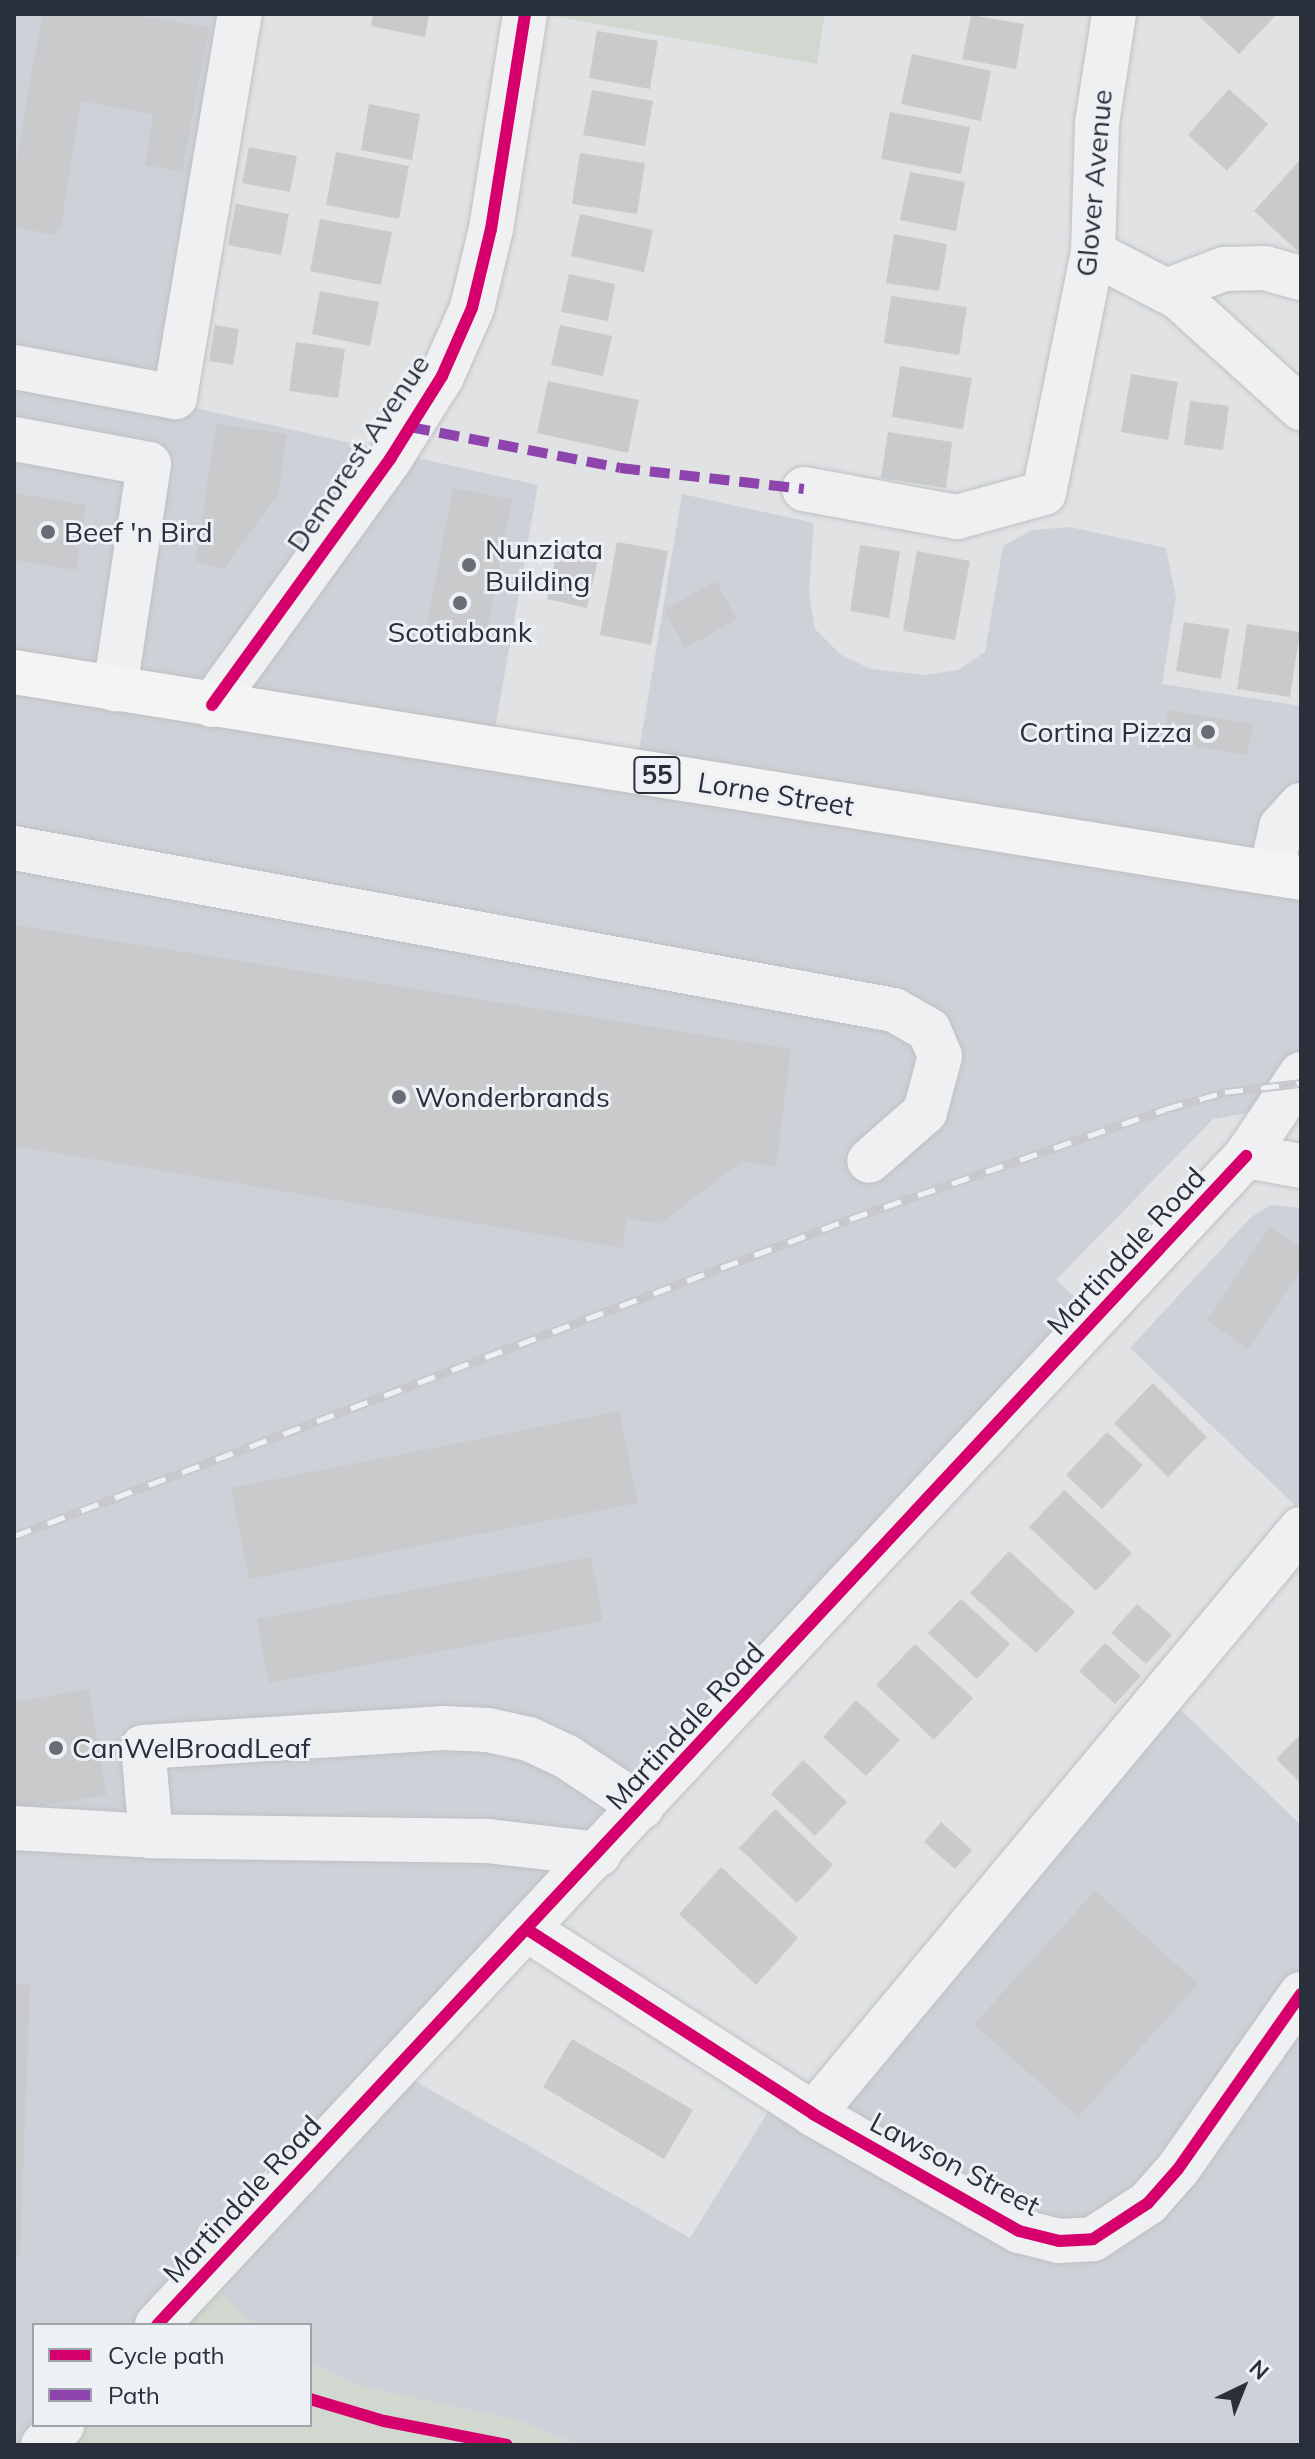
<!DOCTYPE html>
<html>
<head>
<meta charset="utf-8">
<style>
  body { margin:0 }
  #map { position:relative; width:1315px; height:2459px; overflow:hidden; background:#e0e2e4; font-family:Mulish,sans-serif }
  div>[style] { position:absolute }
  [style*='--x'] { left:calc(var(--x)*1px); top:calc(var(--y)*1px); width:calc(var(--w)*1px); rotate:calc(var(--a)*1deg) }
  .built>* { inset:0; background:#ced1d7 }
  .green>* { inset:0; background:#d0d8d0 }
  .building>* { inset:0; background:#c8cacc }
  .roads { filter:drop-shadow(0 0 2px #bec0c2) drop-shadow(0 0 2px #bec0c2) }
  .minor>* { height:44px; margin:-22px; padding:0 22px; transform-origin:22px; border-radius:22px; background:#eff0f1 }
  .major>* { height:44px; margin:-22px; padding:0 22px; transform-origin:22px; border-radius:22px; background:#f4f4f5 }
  .rail>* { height:9px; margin-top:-4.5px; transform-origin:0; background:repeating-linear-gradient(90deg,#edf0f4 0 18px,#c8c9cc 0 36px); box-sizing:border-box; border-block:2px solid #c8c9cc }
  .quiet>* { height:10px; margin-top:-5px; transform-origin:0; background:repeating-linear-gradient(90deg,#8e44ad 0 20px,transparent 0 30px) }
  .cycleway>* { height:12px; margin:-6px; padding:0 6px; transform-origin:6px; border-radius:6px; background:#d6006c }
  .dots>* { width:22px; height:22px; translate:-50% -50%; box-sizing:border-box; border:4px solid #edf0f4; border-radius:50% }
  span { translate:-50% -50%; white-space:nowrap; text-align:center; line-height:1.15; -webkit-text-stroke:6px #edf0f4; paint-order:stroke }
  .shield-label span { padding:2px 6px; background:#edf0f4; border:2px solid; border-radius:6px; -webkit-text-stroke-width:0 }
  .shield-label { font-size:26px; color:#292f3b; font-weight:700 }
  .street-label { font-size:28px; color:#292f3b }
  .poi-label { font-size:28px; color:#292f3b }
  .left { translate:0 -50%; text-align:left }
  .right { translate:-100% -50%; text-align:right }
  .frame { position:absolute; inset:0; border:16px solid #292f3b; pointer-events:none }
  .legend { position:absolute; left:32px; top:2323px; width:280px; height:104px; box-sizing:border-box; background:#edf0f4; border:2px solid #9fa3aa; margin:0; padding:10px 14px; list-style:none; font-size:24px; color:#292f3b }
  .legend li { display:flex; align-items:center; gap:16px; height:40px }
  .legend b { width:40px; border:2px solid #9fa3aa }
  .north { position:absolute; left:1203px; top:2347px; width:80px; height:80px; -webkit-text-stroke:6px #edf0f4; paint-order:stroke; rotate:43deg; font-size:22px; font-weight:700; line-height:32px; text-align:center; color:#292f3b }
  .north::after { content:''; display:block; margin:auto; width:28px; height:36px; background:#292f3b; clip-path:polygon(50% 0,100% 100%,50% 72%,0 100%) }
</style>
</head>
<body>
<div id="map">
  <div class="built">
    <i style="clip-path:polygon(14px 14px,237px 14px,172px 403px,538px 485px,492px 746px,636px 769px,682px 494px,814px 523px,809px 593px,815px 629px,841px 655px,871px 669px,923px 675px,958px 670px,985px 652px,1003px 546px,1032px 530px,1070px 527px,1166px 548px,1176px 598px,1162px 684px,1301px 706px,1301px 1078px,1282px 1107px,1213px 1119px,1056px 1280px,1099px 1318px,401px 2073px,690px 2238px,781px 2091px,812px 2110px,1160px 1690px,1301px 1825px,1301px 2445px,579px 2445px,517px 2420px,367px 2388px,310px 2364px,310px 2325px,255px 2325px,207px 2281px,165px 2325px,34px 2325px,34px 2425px,48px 2445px,14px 2445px)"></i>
    <i style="clip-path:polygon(1270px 1205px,1301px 1208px,1301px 1501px,1296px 1506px,1130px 1348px,1250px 1218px)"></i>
  </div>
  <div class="green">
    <i style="clip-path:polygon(542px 14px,825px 14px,817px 64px)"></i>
    <i style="clip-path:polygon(207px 2281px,255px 2325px,165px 2325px)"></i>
    <i style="clip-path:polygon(310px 2364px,367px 2388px,517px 2420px,579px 2445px,48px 2445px,68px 2425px,310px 2425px)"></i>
  </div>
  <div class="building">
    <i style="clip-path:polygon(42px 14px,128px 14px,209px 27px,182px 172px,145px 165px,153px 114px,81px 101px,61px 227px,52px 235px,14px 226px,14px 177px)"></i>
    <i style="clip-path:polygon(373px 14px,429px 14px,425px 37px,371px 26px)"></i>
    <i style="clip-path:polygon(1203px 14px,1277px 14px,1239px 54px,1200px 17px)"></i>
    <i style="clip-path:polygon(971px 15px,1024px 24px,1016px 69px,962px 59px)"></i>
    <i style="clip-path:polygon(597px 31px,658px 41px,650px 89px,589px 78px)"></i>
    <i style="clip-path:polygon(912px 54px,991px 71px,981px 121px,901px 104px)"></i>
    <i style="clip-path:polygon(1229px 89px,1268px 124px,1227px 171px,1188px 135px)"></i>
    <i style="clip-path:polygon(592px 90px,653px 101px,645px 146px,583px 135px)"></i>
    <i style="clip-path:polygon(369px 104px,420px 114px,412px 160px,361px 150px)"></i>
    <i style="clip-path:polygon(890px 112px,970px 127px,961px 174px,881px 159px)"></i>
    <i style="clip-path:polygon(249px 147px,297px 156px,290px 192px,242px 183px)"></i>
    <i style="clip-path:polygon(336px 152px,409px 166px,399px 219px,326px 205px)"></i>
    <i style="clip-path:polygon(580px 153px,645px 163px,637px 214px,572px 204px)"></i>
    <i style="clip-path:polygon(1301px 159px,1301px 254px,1254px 211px)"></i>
    <i style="clip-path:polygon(910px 172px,965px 182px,956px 231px,900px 220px)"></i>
    <i style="clip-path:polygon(236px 204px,289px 214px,281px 255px,228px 245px)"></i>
    <i style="clip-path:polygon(580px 214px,653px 230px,644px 272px,571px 256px)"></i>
    <i style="clip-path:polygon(320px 219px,392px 232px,381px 285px,310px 271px)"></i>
    <i style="clip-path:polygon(894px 234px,947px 244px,939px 291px,886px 283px)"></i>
    <i style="clip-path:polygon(569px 274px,615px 284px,608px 321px,561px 312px)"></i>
    <i style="clip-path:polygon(320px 291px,379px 302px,370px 346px,312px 334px)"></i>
    <i style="clip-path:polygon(891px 296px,967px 307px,959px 355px,884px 343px)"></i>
    <i style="clip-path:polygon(215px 325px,239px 329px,233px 365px,209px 361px)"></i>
    <i style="clip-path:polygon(560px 325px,612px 336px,603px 376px,551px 365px)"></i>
    <i style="clip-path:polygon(296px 342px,345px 349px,338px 398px,289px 391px)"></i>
    <i style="clip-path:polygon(900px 366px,972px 378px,963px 429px,892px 417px)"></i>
    <i style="clip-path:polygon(1131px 374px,1178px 382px,1168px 440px,1121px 432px)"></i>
    <i style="clip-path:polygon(548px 381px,639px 400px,628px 453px,537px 433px)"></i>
    <i style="clip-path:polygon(1190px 401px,1229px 406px,1223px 450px,1184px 445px)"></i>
    <i style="clip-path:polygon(216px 424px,287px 434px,278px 494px,224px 569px,196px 561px)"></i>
    <i style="clip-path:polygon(888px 432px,952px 442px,946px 488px,881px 478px)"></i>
    <i style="clip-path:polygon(453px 488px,512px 499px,485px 642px,426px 630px)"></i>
    <i style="clip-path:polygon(14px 493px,86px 505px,76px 570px,14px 560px)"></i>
    <i style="clip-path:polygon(617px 542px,668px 551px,651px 645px,600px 635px)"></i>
    <i style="clip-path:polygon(860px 545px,900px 551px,889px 618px,850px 611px)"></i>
    <i style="clip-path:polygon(558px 547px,599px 555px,587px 608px,547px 599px)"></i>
    <i style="clip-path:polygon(917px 551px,970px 561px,955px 640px,903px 631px)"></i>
    <i style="clip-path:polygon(716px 581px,737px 619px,685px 648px,664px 610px)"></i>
    <i style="clip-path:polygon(1184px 622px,1229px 629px,1221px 679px,1176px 671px)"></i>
    <i style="clip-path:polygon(1247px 624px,1300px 632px,1290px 697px,1237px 689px)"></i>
    <i style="clip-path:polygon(1168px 710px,1253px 724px,1247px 755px,1163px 741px)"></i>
    <i style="clip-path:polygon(14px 925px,791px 1049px,776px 1167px,742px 1161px,660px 1224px,627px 1218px,623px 1248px,14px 1146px)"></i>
    <i style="clip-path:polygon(1270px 1227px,1301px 1247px,1301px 1269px,1248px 1349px,1207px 1321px)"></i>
    <i style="clip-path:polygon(1153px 1383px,1207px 1437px,1168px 1477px,1114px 1423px)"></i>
    <i style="clip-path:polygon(619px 1411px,638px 1503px,249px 1579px,231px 1488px)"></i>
    <i style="clip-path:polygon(1107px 1432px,1143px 1465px,1102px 1509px,1066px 1475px)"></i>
    <i style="clip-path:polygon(1064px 1490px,1132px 1553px,1096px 1591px,1029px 1527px)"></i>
    <i style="clip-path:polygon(1009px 1551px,1075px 1612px,1036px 1653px,970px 1593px)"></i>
    <i style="clip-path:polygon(591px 1557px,603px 1621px,269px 1683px,257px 1619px)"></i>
    <i style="clip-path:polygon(961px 1599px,1010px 1644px,977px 1679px,928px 1633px)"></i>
    <i style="clip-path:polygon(1137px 1604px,1172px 1635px,1146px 1664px,1111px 1633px)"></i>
    <i style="clip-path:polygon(1105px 1643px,1141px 1676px,1115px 1704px,1079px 1671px)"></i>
    <i style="clip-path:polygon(915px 1644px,973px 1698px,934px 1740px,876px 1685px)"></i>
    <i style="clip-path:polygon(89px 1689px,106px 1795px,14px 1810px,14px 1702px)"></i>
    <i style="clip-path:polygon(856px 1700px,900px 1740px,866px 1776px,823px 1737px)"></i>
    <i style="clip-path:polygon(1301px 1734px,1301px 1783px,1276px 1759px)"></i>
    <i style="clip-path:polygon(803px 1760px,847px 1802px,815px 1836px,771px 1794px)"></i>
    <i style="clip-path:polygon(775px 1809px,833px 1865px,797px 1903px,739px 1848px)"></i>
    <i style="clip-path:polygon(941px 1822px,972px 1850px,955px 1869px,924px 1842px)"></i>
    <i style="clip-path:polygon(721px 1867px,798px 1938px,756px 1985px,679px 1914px)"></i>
    <i style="clip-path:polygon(1095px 1891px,1198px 1984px,1078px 2117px,974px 2024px)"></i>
    <i style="clip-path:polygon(14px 1983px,30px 1984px,20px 2256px,14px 2256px)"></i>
    <i style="clip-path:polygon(572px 2039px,693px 2110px,664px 2159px,543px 2087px)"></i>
  </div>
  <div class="roads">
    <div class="minor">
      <i style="--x:1093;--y:253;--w:96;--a:27.4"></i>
      <i style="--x:1178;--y:297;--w:166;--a:42.1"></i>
      <i style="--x:1166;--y:291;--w:62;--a:-20.8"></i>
      <i style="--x:1224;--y:269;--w:41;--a:-1.4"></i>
      <i style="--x:1265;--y:268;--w:37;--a:16"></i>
      <i style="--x:14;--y:367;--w:164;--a:10.6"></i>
      <i style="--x:175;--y:397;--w:388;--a:-80.4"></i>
      <i style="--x:14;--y:439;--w:137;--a:10.5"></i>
      <i style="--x:149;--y:464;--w:228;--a:98.6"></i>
      <i style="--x:804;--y:489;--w:156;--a:10.4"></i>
      <i style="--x:957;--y:517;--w:90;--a:-15.4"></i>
      <i style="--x:1044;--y:493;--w:245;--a:-78.5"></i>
      <i style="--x:1093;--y:253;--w:130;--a:-88.2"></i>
      <i style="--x:1097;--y:123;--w:110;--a:-81.1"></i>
      <i style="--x:212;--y:705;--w:304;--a:-54.1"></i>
      <i style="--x:390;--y:459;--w:98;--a:-57.9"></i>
      <i style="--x:442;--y:376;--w:74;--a:-66.2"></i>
      <i style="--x:472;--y:308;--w:81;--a:-76.5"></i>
      <i style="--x:491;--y:229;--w:218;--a:-81"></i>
      <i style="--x:14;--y:848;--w:895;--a:10.43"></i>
      <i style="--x:894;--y:1010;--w:40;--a:29.7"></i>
      <i style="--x:929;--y:1030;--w:28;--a:67"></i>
      <i style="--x:940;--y:1056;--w:58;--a:105"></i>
      <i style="--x:925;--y:1112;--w:74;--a:138.8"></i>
      <i style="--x:1271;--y:873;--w:47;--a:-77.7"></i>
      <i style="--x:1281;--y:827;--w:30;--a:-48"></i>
      <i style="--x:1246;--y:1156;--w:56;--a:10.3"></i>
      <i style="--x:14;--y:1828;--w:137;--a:3.3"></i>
      <i style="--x:599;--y:1854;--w:111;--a:-173.3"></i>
      <i style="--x:489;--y:1841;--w:338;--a:-179.2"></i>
      <i style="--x:151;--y:1836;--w:89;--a:-95.1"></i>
      <i style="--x:143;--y:1747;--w:302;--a:-3.6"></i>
      <i style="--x:444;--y:1728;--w:44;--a:2.6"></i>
      <i style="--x:488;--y:1730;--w:42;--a:12.4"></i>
      <i style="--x:529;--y:1739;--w:42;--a:25.3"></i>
      <i style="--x:567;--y:1757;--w:90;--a:33.7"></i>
      <i style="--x:528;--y:1930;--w:339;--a:32.8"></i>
      <i style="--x:813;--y:2114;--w:237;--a:29.6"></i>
      <i style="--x:1019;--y:2231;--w:41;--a:14"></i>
      <i style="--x:1059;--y:2241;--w:34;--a:-3"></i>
      <i style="--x:1093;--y:2239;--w:66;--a:-33.2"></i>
      <i style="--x:1148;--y:2203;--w:45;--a:-48.6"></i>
      <i style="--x:1178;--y:2169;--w:214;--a:-54.9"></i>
      <i style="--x:813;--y:2114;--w:762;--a:-50.17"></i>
      <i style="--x:157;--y:2325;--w:1598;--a:-47.03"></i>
      <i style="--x:1246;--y:1156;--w:99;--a:-56.1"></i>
      <i style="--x:43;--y:2445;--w:28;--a:-46"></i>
    </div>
    <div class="major">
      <i style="--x:14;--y:672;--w:1303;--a:9.09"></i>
    </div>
  </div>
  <div class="rail">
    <i style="--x:14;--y:1536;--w:894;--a:-20.77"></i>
    <i style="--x:850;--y:1219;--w:334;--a:-19.2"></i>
    <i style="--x:1165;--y:1109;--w:62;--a:-15.8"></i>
    <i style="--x:1225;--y:1092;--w:77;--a:-6.8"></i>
  </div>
  <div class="quiet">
    <i style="--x:410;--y:427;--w:214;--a:11"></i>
    <i style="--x:620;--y:468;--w:185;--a:6.5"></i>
  </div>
  <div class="cycleway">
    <i style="--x:212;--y:705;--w:304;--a:-54.1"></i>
    <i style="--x:390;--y:459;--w:98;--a:-57.9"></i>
    <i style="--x:442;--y:376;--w:74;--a:-66.2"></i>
    <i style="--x:472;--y:308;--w:81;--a:-76.5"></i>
    <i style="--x:491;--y:229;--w:218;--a:-81"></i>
    <i style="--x:528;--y:1930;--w:339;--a:32.8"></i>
    <i style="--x:813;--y:2114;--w:237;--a:29.6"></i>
    <i style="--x:1019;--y:2231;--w:41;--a:14"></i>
    <i style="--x:1059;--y:2241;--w:34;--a:-3"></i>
    <i style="--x:1093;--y:2239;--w:66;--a:-33.2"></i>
    <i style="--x:1148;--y:2203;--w:45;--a:-48.6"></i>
    <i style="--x:1178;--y:2169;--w:214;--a:-54.9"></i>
    <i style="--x:157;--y:2325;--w:1598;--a:-47.03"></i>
    <i style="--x:310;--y:2399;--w:77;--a:16.6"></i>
    <i style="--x:384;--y:2421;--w:125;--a:11"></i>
  </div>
  <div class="dots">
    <i style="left:48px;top:532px;background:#696e76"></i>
    <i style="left:469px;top:565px;background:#696e76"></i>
    <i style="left:460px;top:603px;background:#696e76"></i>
    <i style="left:1208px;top:732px;background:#696e76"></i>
    <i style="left:399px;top:1097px;background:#696e76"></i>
    <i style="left:56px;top:1748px;background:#696e76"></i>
  </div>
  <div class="shield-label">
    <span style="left:657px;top:775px">55</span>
  </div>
  <div class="street-label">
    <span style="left:1094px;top:183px;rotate:-85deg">Glover Avenue</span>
    <span style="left:358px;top:453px;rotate:-56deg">Demorest Avenue</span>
    <span style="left:776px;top:794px;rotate:9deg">Lorne Street</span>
    <span style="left:1126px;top:1251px;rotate:-47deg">Martindale Road</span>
    <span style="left:685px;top:1726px;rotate:-47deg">Martindale Road</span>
    <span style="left:955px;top:2164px;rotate:28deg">Lawson Street</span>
    <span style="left:242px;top:2199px;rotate:-47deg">Martindale Road</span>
  </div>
  <div class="poi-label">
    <span class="left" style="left:64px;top:532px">Beef 'n Bird</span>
    <span class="left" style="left:485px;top:565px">Nunziata<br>Building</span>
    <span style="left:460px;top:632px">Scotiabank</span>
    <span class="right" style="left:1192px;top:732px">Cortina Pizza</span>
    <span class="left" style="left:415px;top:1097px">Wonderbrands</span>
    <span class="left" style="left:72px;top:1748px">CanWelBroadLeaf</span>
  </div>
  <div class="frame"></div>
  <ul class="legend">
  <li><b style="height:10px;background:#d6006c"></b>Cycle path</li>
  <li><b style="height:10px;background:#8e44ad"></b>Path</li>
  </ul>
  <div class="north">N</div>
</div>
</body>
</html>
